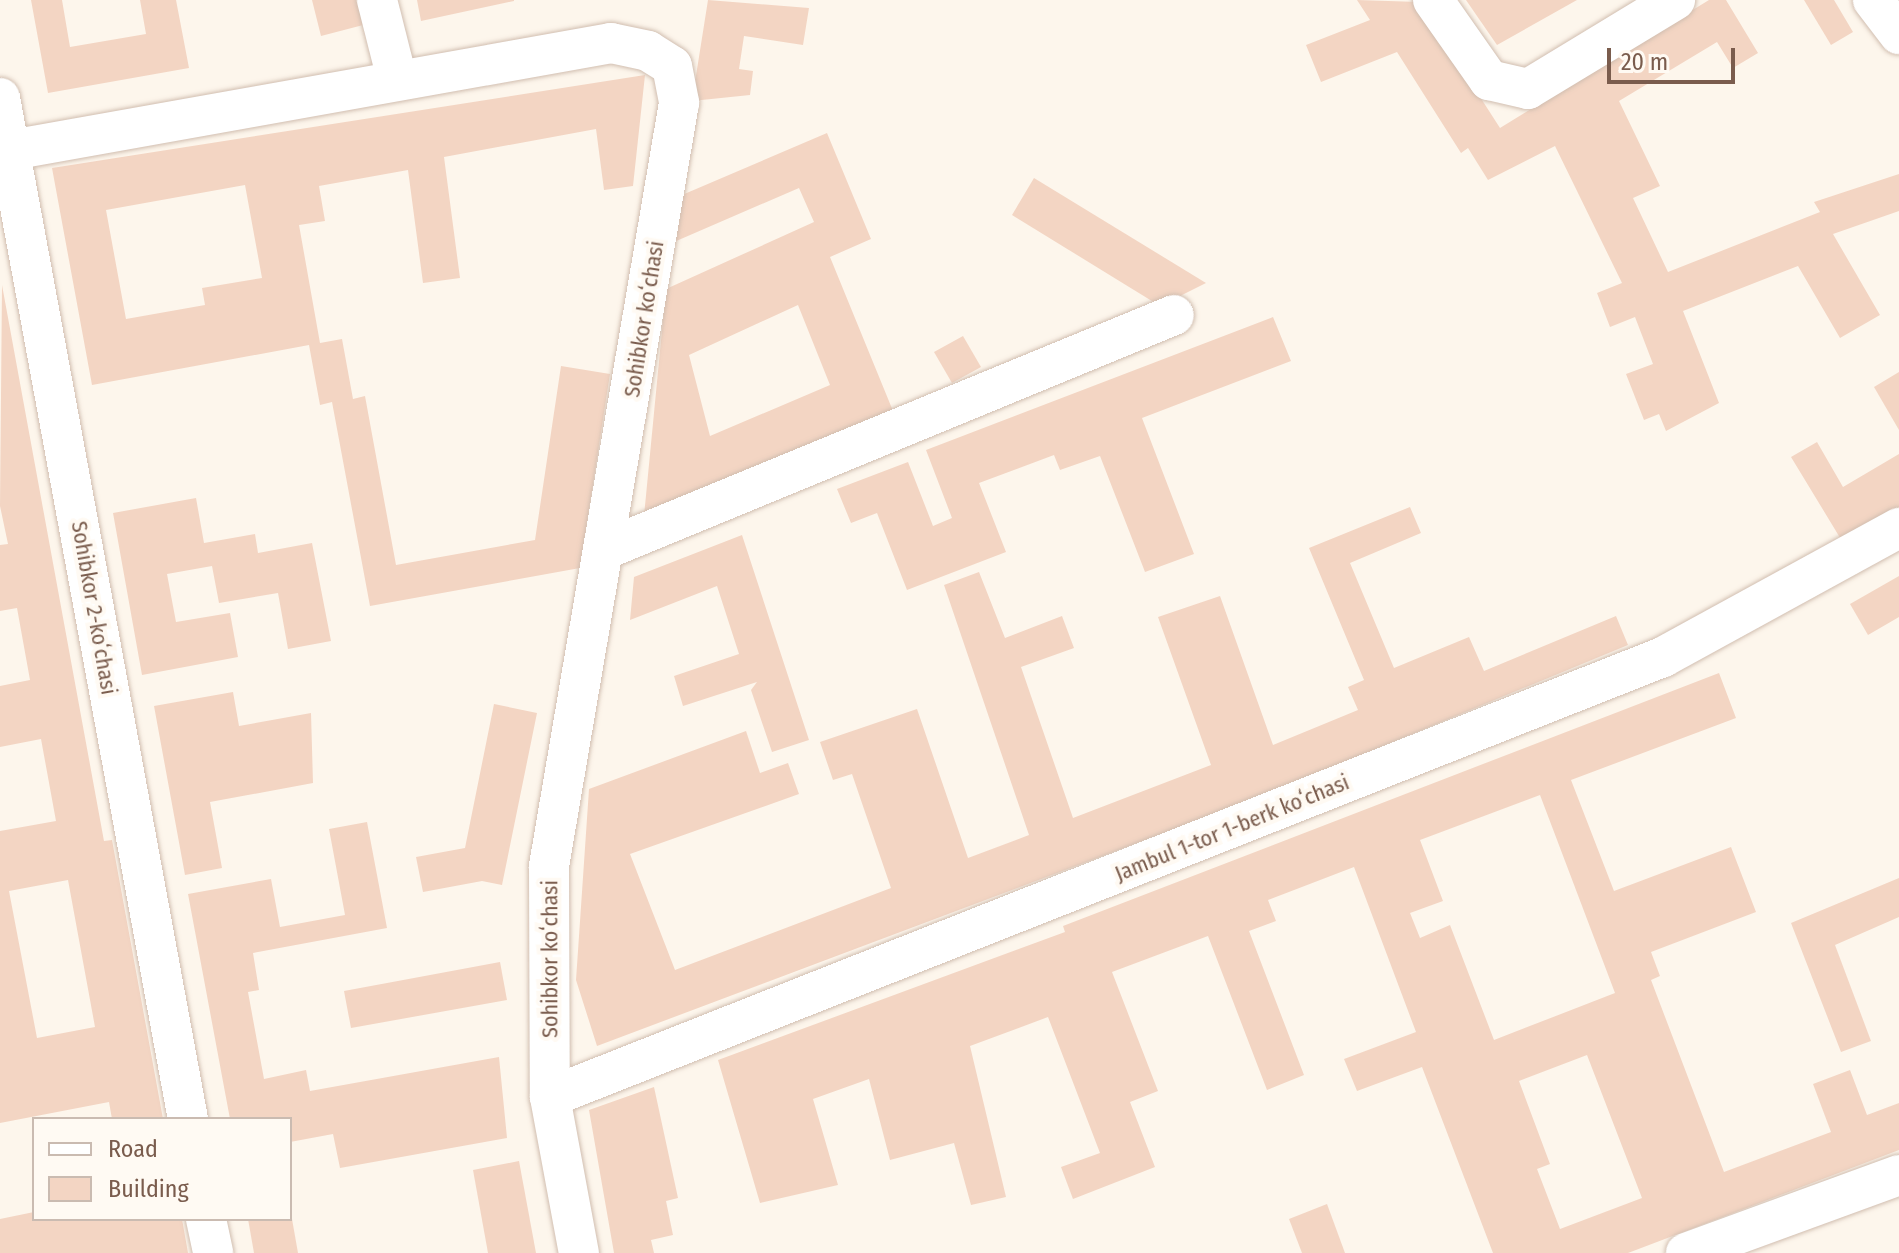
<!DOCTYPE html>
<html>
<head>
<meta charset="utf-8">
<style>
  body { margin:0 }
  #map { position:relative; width:1899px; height:1253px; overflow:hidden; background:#fdf6ec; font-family:"Fira Sans Condensed",sans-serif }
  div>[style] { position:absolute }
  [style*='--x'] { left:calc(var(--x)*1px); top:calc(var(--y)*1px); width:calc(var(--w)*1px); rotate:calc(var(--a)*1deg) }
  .building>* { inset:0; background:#f3d5c3 }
  .roads { filter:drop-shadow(0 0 2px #d1beb0) drop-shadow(0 0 2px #d1beb0) }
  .minor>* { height:40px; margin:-20px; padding:0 20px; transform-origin:20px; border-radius:20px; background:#fff }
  span { translate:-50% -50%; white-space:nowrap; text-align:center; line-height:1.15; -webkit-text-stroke:8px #fffaf3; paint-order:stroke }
  .street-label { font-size:22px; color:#7a5c4d }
  .legend { position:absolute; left:32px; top:1117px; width:260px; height:104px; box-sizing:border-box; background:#fffaf3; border:2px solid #cabbb1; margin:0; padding:10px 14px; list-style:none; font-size:24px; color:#7a5c4d }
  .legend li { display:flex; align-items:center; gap:16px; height:40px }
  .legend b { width:40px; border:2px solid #cabbb1 }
  .scale { position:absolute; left:1607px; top:48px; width:128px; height:36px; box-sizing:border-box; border:4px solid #7a5c4d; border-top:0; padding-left:10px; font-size:24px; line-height:28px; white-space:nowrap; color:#7a5c4d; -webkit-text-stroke:6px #fffaf3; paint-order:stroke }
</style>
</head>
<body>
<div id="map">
  <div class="building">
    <i style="clip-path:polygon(31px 0,62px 0,70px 47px,146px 34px,140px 0,176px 0,189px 68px,48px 93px)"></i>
    <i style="clip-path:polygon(312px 0,361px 0,367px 24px,321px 36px)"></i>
    <i style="clip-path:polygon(417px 0,514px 0,514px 1px,421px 21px)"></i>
    <i style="clip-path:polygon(708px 0,809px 8px,803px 45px,744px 36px,739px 69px,753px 71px,750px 95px,692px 101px)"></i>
    <i style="clip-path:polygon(1357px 0,1419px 2px,1500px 128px,1709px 0,1726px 0,1758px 53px,1733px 68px,1717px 42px,1619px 101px,1660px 186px,1633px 198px,1668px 272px,1820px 212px,1814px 202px,1899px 174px,1899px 211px,1833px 234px,1880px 315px,1840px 338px,1798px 266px,1683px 311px,1719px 403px,1666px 431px,1659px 414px,1644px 420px,1626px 374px,1653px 364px,1635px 317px,1610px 327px,1597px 293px,1622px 283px,1555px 146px,1488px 180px,1468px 148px,1461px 153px,1397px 52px,1321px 82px,1306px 45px,1370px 20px)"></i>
    <i style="clip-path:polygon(1466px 0,1577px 0,1497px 45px)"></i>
    <i style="clip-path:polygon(1804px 0,1834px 0,1853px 32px,1831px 45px)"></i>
    <i style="clip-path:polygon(evenodd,645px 75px,633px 186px,604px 190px,596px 129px,444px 157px,460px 278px,423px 283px,408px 170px,319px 186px,325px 221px,299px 225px,320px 343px,342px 339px,353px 399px,365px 396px,396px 565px,535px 540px,561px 366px,610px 374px,580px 568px,370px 606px,332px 402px,320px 405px,309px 345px,92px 385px,52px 168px,645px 75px,245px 185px,262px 278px,202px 288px,205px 305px,126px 319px,106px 210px,245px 185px)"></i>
    <i style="clip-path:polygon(evenodd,827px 133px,871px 239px,830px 257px,893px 411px,644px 516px,666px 289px,814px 222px,799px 188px,674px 242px,682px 195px,827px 133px,798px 305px,830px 385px,710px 436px,689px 355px,798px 305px)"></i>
    <i style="clip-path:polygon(1034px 178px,1206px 283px,1160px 306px,1012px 215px)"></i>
    <i style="clip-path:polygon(evenodd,2px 285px,104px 841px,112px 840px,163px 1119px,112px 1119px,109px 1102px,0 1123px,0 831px,56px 821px,41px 739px,0 747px,0 686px,30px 680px,17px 608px,0 611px,0 545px,8px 544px,0 506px,2px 285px,68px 880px,95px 1027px,37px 1038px,9px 891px,68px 880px)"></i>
    <i style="clip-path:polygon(1273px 317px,1291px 361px,1142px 418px,1194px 554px,1145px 572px,1100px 456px,1060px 470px,1054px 455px,979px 483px,1006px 552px,907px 590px,877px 513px,851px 523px,837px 489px,908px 462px,933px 526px,952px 518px,926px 450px)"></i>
    <i style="clip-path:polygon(963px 336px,981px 367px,952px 383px,934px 352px)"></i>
    <i style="clip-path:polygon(1899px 372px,1899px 430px,1874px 387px)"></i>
    <i style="clip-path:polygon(1817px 442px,1843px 487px,1899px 454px,1899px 507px,1842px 541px,1791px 457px)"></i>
    <i style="clip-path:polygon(196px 498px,204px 543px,255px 534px,258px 553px,312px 543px,331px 641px,288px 649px,278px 593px,219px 603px,212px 566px,167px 574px,176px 622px,230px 613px,238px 657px,142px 675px,113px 513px)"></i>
    <i style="clip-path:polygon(1410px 507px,1421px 533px,1350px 563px,1394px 668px,1469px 637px,1484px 671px,1616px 616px,1628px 645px,1262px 796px,597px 1046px,576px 980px,589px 789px,746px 731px,760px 773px,788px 763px,799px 794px,630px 854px,675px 970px,891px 888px,852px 774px,833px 780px,820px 742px,917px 709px,968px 858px,1029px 835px,944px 585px,979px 572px,1005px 638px,1062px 616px,1074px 648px,1021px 667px,1073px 818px,1211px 765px,1158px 617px,1220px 596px,1273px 745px,1358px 710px,1348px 687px,1364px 680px,1309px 548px)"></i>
    <i style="clip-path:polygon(742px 535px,809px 740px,772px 752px,751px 690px,757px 682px,683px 706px,674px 676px,739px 654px,717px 586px,630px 620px,634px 577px)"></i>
    <i style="clip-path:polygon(1899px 576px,1899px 617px,1868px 635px,1850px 604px)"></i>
    <i style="clip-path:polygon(evenodd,1719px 673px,1736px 718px,1571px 780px,1614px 891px,1731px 847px,1756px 912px,1651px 952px,1660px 976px,1651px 980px,1724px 1172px,1831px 1132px,1813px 1084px,1850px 1070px,1867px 1115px,1899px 1103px,1899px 1150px,1628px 1253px,1493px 1253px,1422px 1067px,1357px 1091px,1344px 1059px,1416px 1032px,1354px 867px,1268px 900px,1276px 921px,1249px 931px,1304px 1075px,1267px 1090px,1208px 936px,1112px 972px,1158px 1091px,1130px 1102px,1155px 1167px,1073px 1199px,1061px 1167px,1100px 1153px,1048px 1017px,970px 1046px,1006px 1197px,971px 1205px,954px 1143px,890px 1160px,869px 1079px,813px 1099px,838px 1185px,760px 1203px,718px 1060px,1065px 932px,1063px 926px,1719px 673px,1540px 795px,1615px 993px,1494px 1040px,1450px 925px,1420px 938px,1410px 913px,1443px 901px,1420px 840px,1540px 795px,1719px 673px,1587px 1055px,1642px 1198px,1560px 1229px,1537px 1169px,1550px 1164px,1519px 1081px,1587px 1055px)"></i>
    <i style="clip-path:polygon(233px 692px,239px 726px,311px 713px,313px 783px,210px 802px,222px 868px,185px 875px,154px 706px)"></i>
    <i style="clip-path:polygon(494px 704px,537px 713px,502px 885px,482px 881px,423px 892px,416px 857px,465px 848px)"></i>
    <i style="clip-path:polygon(367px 822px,387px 928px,253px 953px,259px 990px,248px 992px,264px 1079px,306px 1070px,310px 1091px,499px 1057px,507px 1138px,340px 1168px,333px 1134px,290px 1142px,290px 1119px,230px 1119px,188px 894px,271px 879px,280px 927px,345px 915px,329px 829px)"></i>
    <i style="clip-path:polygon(1899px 878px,1899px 917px,1835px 945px,1871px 1041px,1841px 1052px,1791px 923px)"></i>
    <i style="clip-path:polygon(500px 962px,507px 1000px,351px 1028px,344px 991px)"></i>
    <i style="clip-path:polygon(654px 1087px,678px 1198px,666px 1201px,673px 1235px,651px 1240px,654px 1253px,614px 1253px,589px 1110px)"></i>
    <i style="clip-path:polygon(519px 1161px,536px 1253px,488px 1253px,473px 1170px)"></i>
    <i style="clip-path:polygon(1327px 1204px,1345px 1253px,1302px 1253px,1289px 1219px)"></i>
    <i style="clip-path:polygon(34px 1212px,34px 1219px,182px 1219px,188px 1253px,0 1253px,0 1219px)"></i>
    <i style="clip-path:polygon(248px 1219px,292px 1219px,298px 1253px,254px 1253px)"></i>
  </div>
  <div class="roads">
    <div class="minor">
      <i style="--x:377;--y:0;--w:81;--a:75.8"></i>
      <i style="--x:1433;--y:0;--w:98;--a:55"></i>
      <i style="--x:1489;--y:80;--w:40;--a:13"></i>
      <i style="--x:1528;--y:89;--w:172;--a:-31.2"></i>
      <i style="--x:1873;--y:0;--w:43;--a:52.6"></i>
      <i style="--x:0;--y:98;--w:1038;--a:79.57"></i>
      <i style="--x:0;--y:152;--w:621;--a:-10.11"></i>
      <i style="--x:611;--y:43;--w:38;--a:12"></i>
      <i style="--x:648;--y:51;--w:28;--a:32"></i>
      <i style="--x:672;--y:66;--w:38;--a:79"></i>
      <i style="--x:679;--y:103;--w:774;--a:99.67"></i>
      <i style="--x:549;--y:866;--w:231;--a:89.8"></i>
      <i style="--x:550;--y:1097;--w:159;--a:79.5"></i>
      <i style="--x:606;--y:549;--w:614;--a:-22.39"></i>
      <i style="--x:550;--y:1097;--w:1197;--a:-21.57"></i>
      <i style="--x:1663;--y:657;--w:269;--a:-28.7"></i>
      <i style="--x:206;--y:1219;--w:35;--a:78"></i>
      <i style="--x:1686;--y:1253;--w:227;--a:-20.1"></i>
    </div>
  </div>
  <div class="street-label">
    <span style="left:644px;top:319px;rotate:-81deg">Sohibkor koʻchasi</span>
    <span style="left:94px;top:608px;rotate:80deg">Sohibkor 2-koʻchasi</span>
    <span style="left:1232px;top:828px;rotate:-22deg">Jambul 1-tor 1-berk koʻchasi</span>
    <span style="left:550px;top:959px;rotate:-90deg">Sohibkor koʻchasi</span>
  </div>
  <ul class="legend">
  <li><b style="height:10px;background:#fff"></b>Road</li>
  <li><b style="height:22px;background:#f3d5c3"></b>Building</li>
  </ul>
  <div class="scale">20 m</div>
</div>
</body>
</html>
